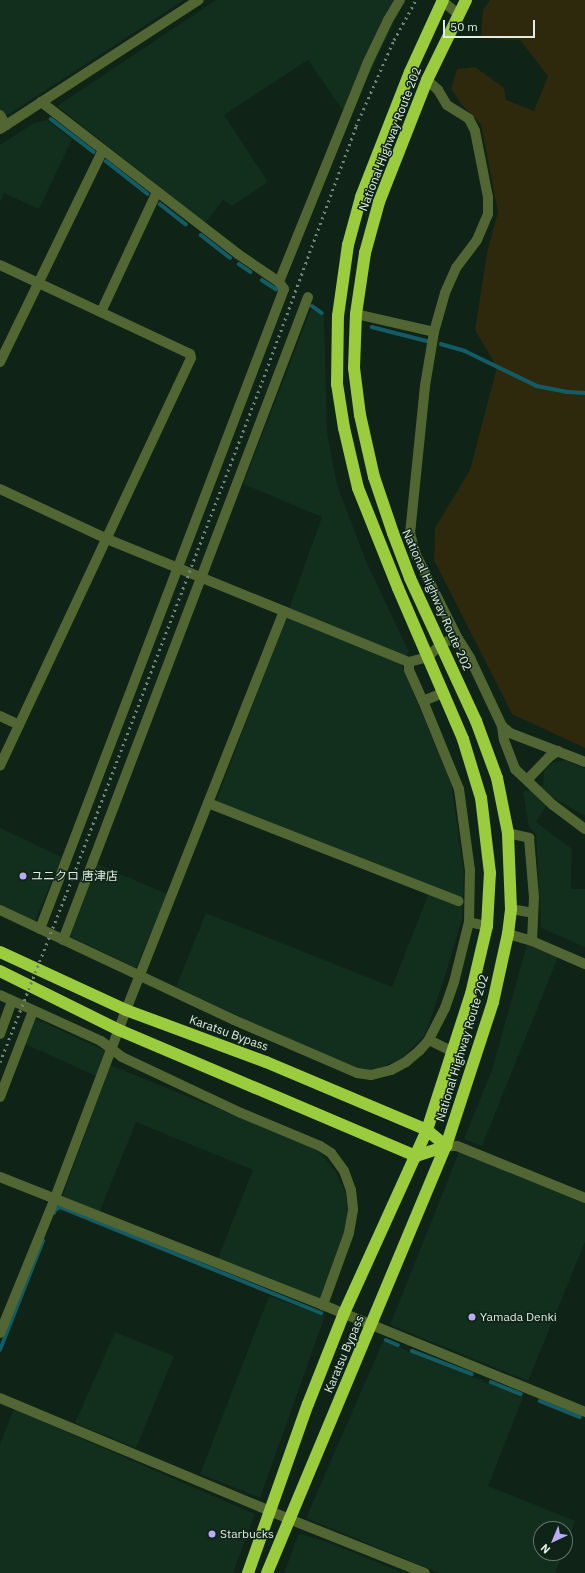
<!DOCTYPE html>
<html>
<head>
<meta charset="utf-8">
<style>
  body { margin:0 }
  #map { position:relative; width:585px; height:1573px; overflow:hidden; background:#0f2316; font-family:"IBM Plex Sans","Noto Sans JP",sans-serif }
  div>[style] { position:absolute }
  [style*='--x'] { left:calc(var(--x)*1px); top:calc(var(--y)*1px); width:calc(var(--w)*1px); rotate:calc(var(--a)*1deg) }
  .built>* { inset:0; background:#122e1c }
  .green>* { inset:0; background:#2e290d }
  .stream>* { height:3.5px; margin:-1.75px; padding:0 1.75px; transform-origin:1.75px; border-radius:1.75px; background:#135c66 }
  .minor>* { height:10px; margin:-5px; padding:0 5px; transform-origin:5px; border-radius:5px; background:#526633 }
  .highway>* { height:12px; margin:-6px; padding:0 6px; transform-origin:6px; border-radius:6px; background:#9bcc3e }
  .rail>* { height:3px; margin-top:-1.5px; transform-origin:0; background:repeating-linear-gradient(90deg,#748479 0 2px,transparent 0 6px) }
  .dots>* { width:11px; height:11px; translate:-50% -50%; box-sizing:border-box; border:2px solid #0f2316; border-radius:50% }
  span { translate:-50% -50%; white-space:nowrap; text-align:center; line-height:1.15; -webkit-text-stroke:3px #0f2316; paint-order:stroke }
  .street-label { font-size:12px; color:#e0ede3 }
  .poi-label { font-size:12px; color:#e0ede3 }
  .left { translate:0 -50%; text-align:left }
  .north { position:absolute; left:533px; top:1521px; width:40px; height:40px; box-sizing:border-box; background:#0f2316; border:1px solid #637468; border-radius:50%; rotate:224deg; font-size:11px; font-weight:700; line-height:16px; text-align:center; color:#e0ede3 }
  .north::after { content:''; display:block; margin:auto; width:14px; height:18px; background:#b9abf7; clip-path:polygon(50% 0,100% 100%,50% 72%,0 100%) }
  .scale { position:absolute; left:443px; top:20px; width:92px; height:18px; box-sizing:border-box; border:2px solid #e0ede3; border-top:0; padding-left:5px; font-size:12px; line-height:14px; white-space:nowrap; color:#e0ede3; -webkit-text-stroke:3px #0f2316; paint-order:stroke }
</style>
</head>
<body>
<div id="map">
  <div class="built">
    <i style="clip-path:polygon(0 0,184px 0,0 120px)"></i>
    <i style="clip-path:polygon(216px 0,405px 0,348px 118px,308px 60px,224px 115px,268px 182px,232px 206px,223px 200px,205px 223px,57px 106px)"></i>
    <i style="clip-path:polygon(47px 120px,72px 139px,39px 209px,4px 193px,0 202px,0 145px,34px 123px)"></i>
    <i style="clip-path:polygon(311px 309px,324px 315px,327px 433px,337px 485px,366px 561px,409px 652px,401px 664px,451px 782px,464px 873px,462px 919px,444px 979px,425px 1035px,401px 1059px,377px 1069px,355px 1070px,176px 987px,206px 913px,392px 987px,428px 895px,213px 809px,285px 620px,322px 517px,243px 484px)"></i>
    <i style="clip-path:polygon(566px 760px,585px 769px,585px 816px,552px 797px,536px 822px,572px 849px,571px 889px,585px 889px,585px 947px,541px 928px,536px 834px,529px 827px,523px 792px,543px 785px,544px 771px,552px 763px)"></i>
    <i style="clip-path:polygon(0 828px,62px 857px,35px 921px,0 904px)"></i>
    <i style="clip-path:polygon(95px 863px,167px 894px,136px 968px,67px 935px)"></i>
    <i style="clip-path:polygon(527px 944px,558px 957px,482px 1146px,464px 1139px,492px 1070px)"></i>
    <i style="clip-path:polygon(34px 1018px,106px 1051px,110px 1065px,313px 1147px,325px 1158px,336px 1172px,346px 1194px,348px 1229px,321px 1299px,218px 1258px,253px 1170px,136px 1122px,99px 1213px,62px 1197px,105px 1080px,25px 1044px)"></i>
    <i style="clip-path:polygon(459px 1152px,585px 1202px,585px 1242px,528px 1381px,390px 1325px)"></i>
    <i style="clip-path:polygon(269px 1296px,325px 1316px,260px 1498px,200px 1474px)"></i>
    <i style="clip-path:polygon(115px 1332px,174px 1356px,136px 1448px,75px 1423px)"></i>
    <i style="clip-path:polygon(383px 1341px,523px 1397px,488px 1486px,575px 1521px,565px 1547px,565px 1529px,541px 1529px,541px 1553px,563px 1553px,555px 1573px,439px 1573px,306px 1518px)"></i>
    <i style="clip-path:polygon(14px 1409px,255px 1514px,233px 1573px,0 1573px,0 1444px)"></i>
    <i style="clip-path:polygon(299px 1533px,333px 1544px,403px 1573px,284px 1573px)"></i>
  </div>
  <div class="green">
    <i style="clip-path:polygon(490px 0,585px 0,585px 748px,512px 714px,434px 560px,435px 528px,470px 470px,497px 367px,475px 330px,487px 253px,498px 212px,481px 124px,462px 105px,451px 89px,457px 69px,475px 67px,504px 88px,506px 100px,534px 111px,548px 76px,520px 40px,481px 38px,483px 10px)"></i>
  </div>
  <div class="stream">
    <i style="--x:51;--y:119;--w:54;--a:37.5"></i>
    <i style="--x:106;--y:161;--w:53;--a:38.2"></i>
    <i style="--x:160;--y:204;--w:33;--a:38"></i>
    <i style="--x:201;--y:235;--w:37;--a:38"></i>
    <i style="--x:239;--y:264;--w:14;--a:34"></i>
    <i style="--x:262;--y:280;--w:17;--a:33"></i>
    <i style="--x:312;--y:306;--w:12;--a:35"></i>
    <i style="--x:372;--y:327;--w:57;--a:14.3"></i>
    <i style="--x:441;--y:344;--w:25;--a:16"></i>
    <i style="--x:465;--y:351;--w:80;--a:25.9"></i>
    <i style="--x:537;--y:386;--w:32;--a:11"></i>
    <i style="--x:568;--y:392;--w:17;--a:3"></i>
    <i style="--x:54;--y:1213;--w:3;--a:-72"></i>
    <i style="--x:55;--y:1210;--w:6;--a:-31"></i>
    <i style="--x:60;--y:1207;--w:282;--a:22.1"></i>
    <i style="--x:386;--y:1340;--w:13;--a:23"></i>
    <i style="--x:0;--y:1350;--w:117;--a:-68.5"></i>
    <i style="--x:412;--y:1351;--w:64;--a:21"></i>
    <i style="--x:491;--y:1382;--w:32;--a:22"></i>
    <i style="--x:540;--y:1401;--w:43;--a:21.8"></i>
  </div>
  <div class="minor">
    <i style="--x:441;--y:0;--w:22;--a:39"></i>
    <i style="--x:427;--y:80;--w:15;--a:42"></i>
    <i style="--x:438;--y:90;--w:17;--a:59"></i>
    <i style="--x:447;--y:105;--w:26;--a:32"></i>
    <i style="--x:469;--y:119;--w:13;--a:63"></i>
    <i style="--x:475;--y:131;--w:67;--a:78.9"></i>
    <i style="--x:488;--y:197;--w:17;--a:90"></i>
    <i style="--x:488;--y:214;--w:28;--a:113"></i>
    <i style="--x:477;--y:240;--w:35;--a:127"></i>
    <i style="--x:456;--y:268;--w:27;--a:114"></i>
    <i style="--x:445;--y:293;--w:41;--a:105.8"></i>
    <i style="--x:434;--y:332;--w:55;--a:99.5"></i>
    <i style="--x:425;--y:386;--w:148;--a:95.8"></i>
    <i style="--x:410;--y:533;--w:23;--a:75"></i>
    <i style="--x:416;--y:555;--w:92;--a:63.4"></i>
    <i style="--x:0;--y:115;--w:12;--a:59"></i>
    <i style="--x:0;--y:129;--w:237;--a:-33"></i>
    <i style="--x:0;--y:265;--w:210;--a:25.1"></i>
    <i style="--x:190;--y:354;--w:4;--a:76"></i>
    <i style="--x:191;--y:358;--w:450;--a:115.1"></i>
    <i style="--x:279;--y:282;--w:237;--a:-68"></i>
    <i style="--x:368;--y:62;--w:47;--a:-64.5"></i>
    <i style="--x:388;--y:20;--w:23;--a:-59"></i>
    <i style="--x:101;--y:312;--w:132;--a:-65"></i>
    <i style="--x:356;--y:314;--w:80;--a:13"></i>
    <i style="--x:0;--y:362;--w:236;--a:-64.1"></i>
    <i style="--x:0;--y:489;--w:118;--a:25"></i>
    <i style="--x:107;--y:539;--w:326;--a:22.2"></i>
    <i style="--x:409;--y:662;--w:8;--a:90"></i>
    <i style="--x:409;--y:670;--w:34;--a:66"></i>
    <i style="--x:423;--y:701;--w:95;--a:67.8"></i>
    <i style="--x:459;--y:789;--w:82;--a:82.3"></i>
    <i style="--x:470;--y:870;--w:52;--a:91.1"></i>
    <i style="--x:469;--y:922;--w:62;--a:104"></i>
    <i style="--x:454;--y:982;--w:28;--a:109"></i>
    <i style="--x:445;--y:1008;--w:36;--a:117"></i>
    <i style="--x:429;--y:1040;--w:15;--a:132"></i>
    <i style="--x:419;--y:1051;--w:17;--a:140"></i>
    <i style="--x:406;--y:1062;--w:17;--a:152"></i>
    <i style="--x:391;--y:1070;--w:21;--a:166"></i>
    <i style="--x:371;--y:1075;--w:14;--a:-172"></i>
    <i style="--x:357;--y:1073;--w:134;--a:-156.7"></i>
    <i style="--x:234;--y:1020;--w:259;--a:-154.8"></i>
    <i style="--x:409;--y:662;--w:20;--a:-15"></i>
    <i style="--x:428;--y:657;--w:18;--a:-45"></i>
    <i style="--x:441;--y:644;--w:17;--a:-24"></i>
    <i style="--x:457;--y:637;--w:25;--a:58"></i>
    <i style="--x:470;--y:658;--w:75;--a:64.8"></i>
    <i style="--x:502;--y:726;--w:11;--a:41"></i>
    <i style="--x:510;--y:733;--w:80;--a:21.1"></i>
    <i style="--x:423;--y:701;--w:22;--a:-22"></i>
    <i style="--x:0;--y:716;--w:21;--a:25"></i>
    <i style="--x:502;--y:726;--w:14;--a:82"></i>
    <i style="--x:504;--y:740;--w:31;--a:69"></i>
    <i style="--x:515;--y:769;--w:52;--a:43.5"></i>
    <i style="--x:553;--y:805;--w:40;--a:37"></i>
    <i style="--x:527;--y:780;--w:32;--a:-46"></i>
    <i style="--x:549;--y:757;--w:11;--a:-34"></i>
    <i style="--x:208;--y:803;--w:269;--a:21.4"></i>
    <i style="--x:508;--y:833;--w:22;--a:13"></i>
    <i style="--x:529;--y:838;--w:59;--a:85.2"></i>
    <i style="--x:534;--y:897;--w:44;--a:92.6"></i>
    <i style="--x:511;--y:909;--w:22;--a:10"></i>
    <i style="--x:469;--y:922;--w:18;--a:13"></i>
    <i style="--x:40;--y:929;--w:685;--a:-69.13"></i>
    <i style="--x:284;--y:289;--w:9;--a:-126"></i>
    <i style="--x:279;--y:282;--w:50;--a:-145.7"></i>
    <i style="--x:238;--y:254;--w:249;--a:-142.3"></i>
    <i style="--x:508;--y:934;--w:25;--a:16"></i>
    <i style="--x:532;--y:941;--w:58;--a:23.5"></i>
    <i style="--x:63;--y:940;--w:688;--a:-69.14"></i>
    <i style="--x:0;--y:995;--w:111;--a:24.5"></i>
    <i style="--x:101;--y:1041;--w:26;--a:37"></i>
    <i style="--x:122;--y:1057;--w:132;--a:25.2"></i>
    <i style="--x:241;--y:1113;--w:86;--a:22.7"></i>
    <i style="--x:320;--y:1146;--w:13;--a:32"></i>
    <i style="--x:331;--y:1153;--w:22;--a:54"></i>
    <i style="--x:344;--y:1171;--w:20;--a:70"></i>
    <i style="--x:351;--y:1190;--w:20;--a:84"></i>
    <i style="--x:353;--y:1210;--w:23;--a:100"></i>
    <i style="--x:349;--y:1233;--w:77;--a:109.9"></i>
    <i style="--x:0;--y:1034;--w:35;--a:-70"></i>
    <i style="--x:429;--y:1040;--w:25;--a:26"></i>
    <i style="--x:0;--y:1097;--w:92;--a:-69"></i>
    <i style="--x:446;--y:1146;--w:11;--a:0"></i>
    <i style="--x:457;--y:1146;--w:138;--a:22.1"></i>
    <i style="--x:0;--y:1177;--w:347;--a:21.6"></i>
    <i style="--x:323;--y:1305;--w:283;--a:22.2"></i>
    <i style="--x:0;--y:1333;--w:146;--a:-67.8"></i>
    <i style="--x:55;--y:1198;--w:201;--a:-69.3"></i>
    <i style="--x:126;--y:1010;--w:429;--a:-68.4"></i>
    <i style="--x:0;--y:1398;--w:313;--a:22.7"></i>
    <i style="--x:289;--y:1519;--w:146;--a:21.7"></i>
  </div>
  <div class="highway">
    <i style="--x:0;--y:952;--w:139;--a:24.7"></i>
    <i style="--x:126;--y:1010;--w:149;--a:20.4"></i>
    <i style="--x:266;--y:1062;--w:175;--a:22.9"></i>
    <i style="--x:427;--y:1130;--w:25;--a:40"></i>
    <i style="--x:0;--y:971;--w:133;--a:26.4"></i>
    <i style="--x:119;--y:1030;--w:323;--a:23"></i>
    <i style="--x:416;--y:1156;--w:32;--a:-18"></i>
    <i style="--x:248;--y:1573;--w:179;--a:-70.5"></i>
    <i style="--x:308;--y:1404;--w:98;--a:-68.4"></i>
    <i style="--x:344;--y:1313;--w:201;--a:-65.6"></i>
    <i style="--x:427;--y:1130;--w:143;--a:-72.1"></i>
    <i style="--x:471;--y:994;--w:70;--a:-76.8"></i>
    <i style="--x:487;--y:926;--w:53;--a:-86.8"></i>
    <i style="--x:490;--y:873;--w:76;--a:-96.8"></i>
    <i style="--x:481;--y:798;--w:62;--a:-107"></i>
    <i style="--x:463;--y:739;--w:164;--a:-113.3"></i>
    <i style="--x:398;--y:588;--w:108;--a:-111.8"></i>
    <i style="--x:358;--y:488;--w:62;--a:-103.1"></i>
    <i style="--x:344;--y:428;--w:45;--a:-99"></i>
    <i style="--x:337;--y:384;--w:68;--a:-89.2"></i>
    <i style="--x:338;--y:316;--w:72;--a:-82"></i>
    <i style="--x:348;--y:245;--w:50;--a:-74.8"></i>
    <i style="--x:361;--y:197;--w:134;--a:-68.6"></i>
    <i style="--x:410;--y:72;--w:79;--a:-65.4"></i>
    <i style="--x:267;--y:1573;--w:463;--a:-67.3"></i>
    <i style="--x:446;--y:1146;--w:151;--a:-71.9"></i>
    <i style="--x:493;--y:1002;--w:70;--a:-77.6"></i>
    <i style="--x:508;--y:934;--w:25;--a:-83"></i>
    <i style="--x:511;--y:909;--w:76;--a:-92.3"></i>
    <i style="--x:508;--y:833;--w:56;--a:-101.3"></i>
    <i style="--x:497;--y:778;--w:61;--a:-110.2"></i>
    <i style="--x:476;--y:721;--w:157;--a:-114.8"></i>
    <i style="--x:410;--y:578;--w:48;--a:-110.7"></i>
    <i style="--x:393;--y:533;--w:59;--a:-108.7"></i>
    <i style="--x:374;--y:477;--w:64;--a:-102.7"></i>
    <i style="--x:360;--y:415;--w:47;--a:-97.3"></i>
    <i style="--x:354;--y:368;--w:54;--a:-87.9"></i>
    <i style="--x:356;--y:314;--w:62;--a:-81.6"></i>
    <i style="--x:365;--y:253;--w:53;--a:-74.6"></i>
    <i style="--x:379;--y:202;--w:131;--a:-68.5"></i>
    <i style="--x:427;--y:80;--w:89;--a:-64"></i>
  </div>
  <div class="rail">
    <i style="--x:0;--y:1062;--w:177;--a:-68.5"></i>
    <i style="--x:65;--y:897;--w:551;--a:-69.07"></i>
    <i style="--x:262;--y:382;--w:273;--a:-69.8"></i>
    <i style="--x:356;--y:126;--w:94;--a:-66.2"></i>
    <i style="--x:394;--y:40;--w:46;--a:-61.2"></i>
  </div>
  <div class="dots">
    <i style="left:23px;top:876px;background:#b9abf7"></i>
    <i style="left:472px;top:1317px;background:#b9abf7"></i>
    <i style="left:212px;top:1534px;background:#b9abf7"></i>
  </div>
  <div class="street-label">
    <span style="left:390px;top:139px;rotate:-69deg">National Highway Route 202</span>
    <span style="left:437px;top:600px;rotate:66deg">National Highway Route 202</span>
    <span style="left:229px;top:1033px;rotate:20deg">Karatsu Bypass</span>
    <span style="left:462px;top:1048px;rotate:-73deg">National Highway Route 202</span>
    <span style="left:344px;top:1354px;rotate:-67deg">Karatsu Bypass</span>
  </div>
  <div class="poi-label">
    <span class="left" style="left:31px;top:876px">ユニクロ 唐津店</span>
    <span class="left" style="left:480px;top:1317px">Yamada Denki</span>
    <span class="left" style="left:220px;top:1534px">Starbucks</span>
  </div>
  <div class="north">N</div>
  <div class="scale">50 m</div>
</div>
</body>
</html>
